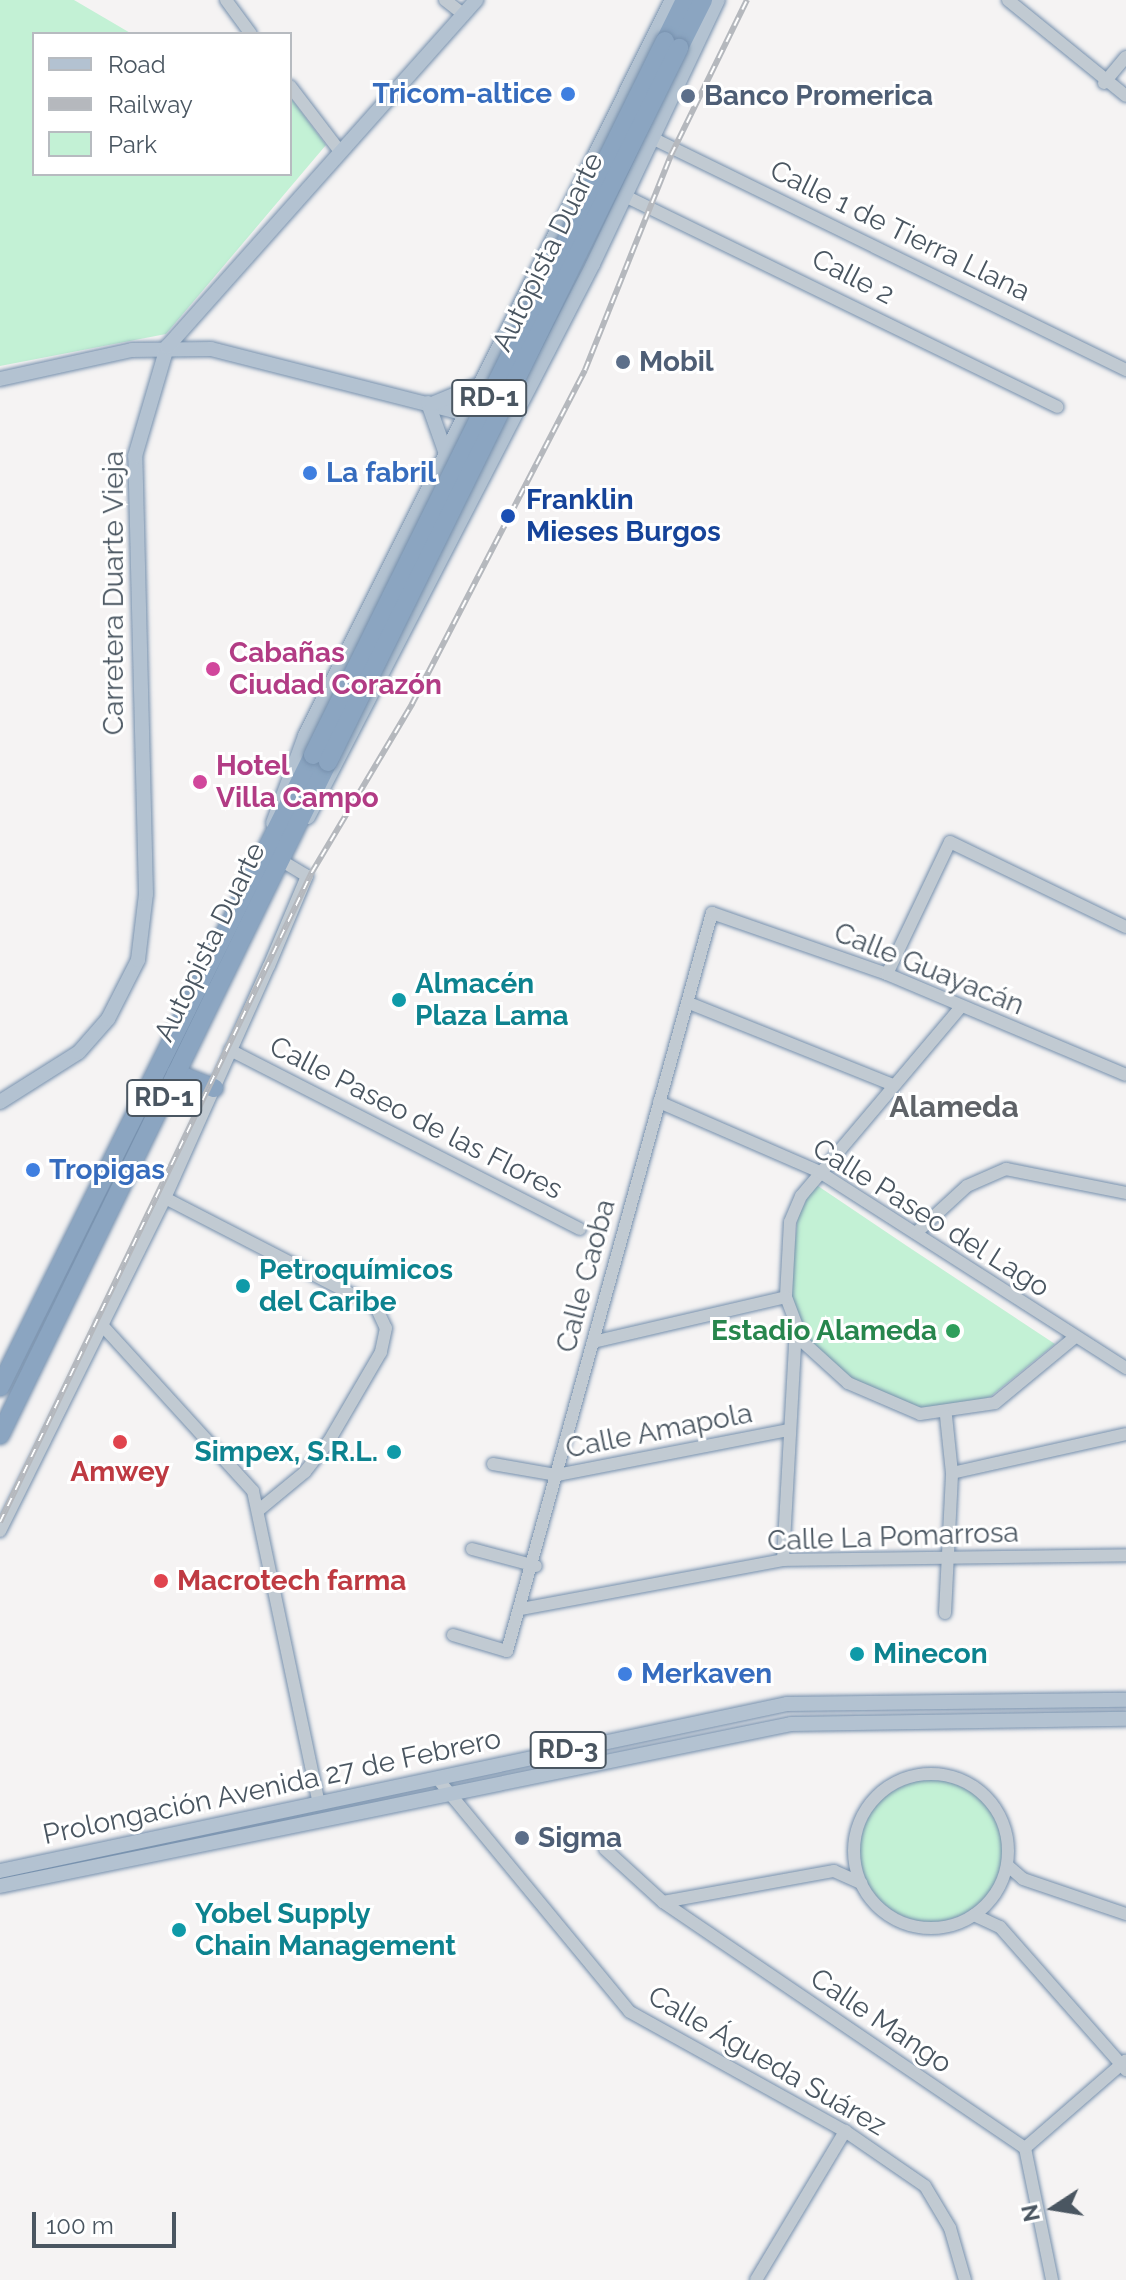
<!DOCTYPE html>
<html>
<head>
<meta charset="utf-8">
<style>
  body { margin:0 }
  #map { position:relative; width:1126px; height:2280px; overflow:hidden; background:#f5f3f3; font-family:Raleway,sans-serif }
  div>[style] { position:absolute }
  [style*='--x'] { left:calc(var(--x)*1px); top:calc(var(--y)*1px); width:calc(var(--w)*1px); rotate:calc(var(--a)*1deg) }
  .green>* { inset:0; background:#c3f1d5 }
  .round { border-radius:50% }
  .roads { filter:drop-shadow(0 0 2px #7690ad) drop-shadow(0 0 2px #7690ad) }
  .minor>* { height:12px; margin:-6px; padding:0 6px; transform-origin:6px; border-radius:6px; background:#c1cad2 }
  .minor>.ring { margin:-6px; padding:0; box-sizing:content-box; background:none; border:12px solid #c1cad2; border-radius:50% }
  .major>* { height:14px; margin:-7px; padding:0 7px; transform-origin:7px; border-radius:7px; background:#b3c2d1 }
  .highway>* { height:18px; margin:-9px; padding:0 9px; transform-origin:9px; border-radius:9px; background:#8ba5c1 }
  .rail>* { height:6px; margin-top:-3px; transform-origin:0; background:repeating-linear-gradient(90deg,#fff 0 9px,#b5b8bd 0 18px); box-sizing:border-box; border-block:2px solid #b5b8bd }
  .bridges { filter:drop-shadow(0 0 2px #7690ad) drop-shadow(0 0 2px #7690ad) }
  .highway-bridge>* { height:18px; margin:-9px; padding:0 9px; transform-origin:9px; border-radius:9px; background:#8ba5c1 }
  .dots>* { width:22px; height:22px; translate:-50% -50%; box-sizing:border-box; border:4px solid #fff; border-radius:50% }
  span { translate:-50% -50%; white-space:nowrap; text-align:center; line-height:1.15; -webkit-text-stroke:6px #fff; paint-order:stroke }
  .shield-label span { padding:2px 6px; background:#fff; border:2px solid; border-radius:6px; -webkit-text-stroke-width:0 }
  .shield-label { font-size:26px; color:#4a5661; font-weight:700 }
  .shop-label { font-size:28px; color:#366cbe; font-weight:700 }
  .right { translate:-100% -50%; text-align:right }
  .left { translate:0 -50%; text-align:left }
  .service-label { font-size:28px; color:#4e5e75; font-weight:700 }
  .street-label { font-size:28px; color:#4a5661 }
  .transit-label { font-size:28px; color:#164399; font-weight:700 }
  .hotel-label { font-size:28px; color:#b23c85; font-weight:700 }
  .culture-label { font-size:28px; color:#0d838f; font-weight:700 }
  .leisure-label { font-size:28px; color:#27864d; font-weight:700 }
  .health-label { font-size:28px; color:#be3a42; font-weight:700 }
  .neighbourhood-label { font-size:30px; color:#5f6368; font-weight:700 }
  .legend { position:absolute; left:32px; top:32px; width:260px; height:144px; box-sizing:border-box; background:#fff; border:2px solid #b7bbc0; margin:0; padding:10px 14px; list-style:none; font-size:24px; color:#4a5661 }
  .legend li { display:flex; align-items:center; gap:16px; height:40px }
  .legend b { width:40px; border:2px solid #b7bbc0 }
  .north { position:absolute; left:1014px; top:2168px; width:80px; height:80px; -webkit-text-stroke:6px #fff; paint-order:stroke; rotate:258deg; font-size:22px; font-weight:700; line-height:32px; text-align:center; color:#4a5661 }
  .north::after { content:''; display:block; margin:auto; width:28px; height:36px; background:#4a5661; clip-path:polygon(50% 0,100% 100%,50% 72%,0 100%) }
  .scale { position:absolute; left:32px; top:2212px; width:144px; height:36px; box-sizing:border-box; border:4px solid #4a5661; border-top:0; padding-left:10px; font-size:24px; line-height:28px; white-space:nowrap; color:#4a5661; -webkit-text-stroke:6px #fff; paint-order:stroke }
</style>
</head>
<body>
<div id="map">
  <div class="green">
    <i style="clip-path:polygon(0 0,74px 0,132px 34px,34px 34px,34px 174px,290px 174px,290px 97px,326px 145px,166px 334px,0 366px)"></i>
    <i style="clip-path:polygon(815px 1184px,907px 1246px,1055px 1344px,990px 1397px,948px 1408px,907px 1407px,858px 1387px,806px 1339px,789px 1296px,798px 1216px)"></i>
    <i class="round" style="left:860px;top:1780px;width:142px;height:142px"></i>
  </div>
  <div class="roads">
    <div class="minor">
      <i style="--x:226;--y:0;--w:42;--a:53.7"></i>
      <i style="--x:445;--y:0;--w:24;--a:38"></i>
      <i style="--x:1008;--y:0;--w:152;--a:39.1"></i>
      <i style="--x:1104;--y:83;--w:34;--a:-50"></i>
      <i style="--x:290;--y:86;--w:81;--a:52.6"></i>
      <i style="--x:652;--y:138;--w:528;--a:26.08"></i>
      <i style="--x:625;--y:196;--w:481;--a:26"></i>
      <i style="--x:887;--y:974;--w:146;--a:-64.5"></i>
      <i style="--x:950;--y:842;--w:195;--a:25.8"></i>
      <i style="--x:689;--y:1003;--w:220;--a:21.9"></i>
      <i style="--x:960;--y:1008;--w:246;--a:130.2"></i>
      <i style="--x:801;--y:1196;--w:28;--a:113"></i>
      <i style="--x:790;--y:1222;--w:75;--a:93.1"></i>
      <i style="--x:786;--y:1297;--w:48;--a:69.3"></i>
      <i style="--x:803;--y:1342;--w:61;--a:42.3"></i>
      <i style="--x:848;--y:1383;--w:78;--a:23.3"></i>
      <i style="--x:920;--y:1414;--w:76;--a:-8.3"></i>
      <i style="--x:995;--y:1403;--w:104;--a:-39.5"></i>
      <i style="--x:230;--y:1050;--w:393;--a:27.1"></i>
      <i style="--x:659;--y:1102;--w:173;--a:23.5"></i>
      <i style="--x:818;--y:1171;--w:366;--a:32.6"></i>
      <i style="--x:165;--y:1198;--w:237;--a:27.3"></i>
      <i style="--x:376;--y:1307;--w:23;--a:65"></i>
      <i style="--x:386;--y:1328;--w:25;--a:102"></i>
      <i style="--x:381;--y:1352;--w:103;--a:120.3"></i>
      <i style="--x:329;--y:1441;--w:39;--a:128"></i>
      <i style="--x:305;--y:1472;--w:60;--a:140.4"></i>
      <i style="--x:917;--y:1232;--w:68;--a:-42.6"></i>
      <i style="--x:967;--y:1186;--w:43;--a:-23.6"></i>
      <i style="--x:1006;--y:1169;--w:122;--a:11.3"></i>
      <i style="--x:101;--y:1324;--w:226;--a:47.7"></i>
      <i style="--x:253;--y:1491;--w:319;--a:78.1"></i>
      <i style="--x:593;--y:1342;--w:198;--a:-13.1"></i>
      <i style="--x:493;--y:1464;--w:65;--a:9.8"></i>
      <i style="--x:557;--y:1475;--w:235;--a:-11"></i>
      <i style="--x:952;--y:1473;--w:178;--a:-12.6"></i>
      <i style="--x:0;--y:1531;--w:372;--a:-63.6"></i>
      <i style="--x:165;--y:1198;--w:254;--a:-65.9"></i>
      <i style="--x:269;--y:966;--w:98;--a:-67.1"></i>
      <i style="--x:307;--y:876;--w:29;--a:-149"></i>
      <i style="--x:472;--y:1549;--w:66;--a:14.9"></i>
      <i style="--x:783;--y:1560;--w:232;--a:-86.8"></i>
      <i style="--x:521;--y:1609;--w:267;--a:-10.6"></i>
      <i style="--x:783;--y:1560;--w:343;--a:-0.8"></i>
      <i style="--x:945;--y:1613;--w:140;--a:-87.1"></i>
      <i style="--x:952;--y:1473;--w:57;--a:-96"></i>
      <i style="--x:453;--y:1635;--w:56;--a:16.5"></i>
      <i style="--x:507;--y:1651;--w:766;--a:-74.48"></i>
      <i style="--x:712;--y:913;--w:185;--a:19.2"></i>
      <i style="--x:887;--y:974;--w:259;--a:22.9"></i>
      <i class="ring" style="left:854px;top:1774px;width:142px;height:142px"></i>
      <i style="--x:437;--y:1778;--w:303;--a:50.5"></i>
      <i style="--x:630;--y:2012;--w:246;--a:29"></i>
      <i style="--x:845;--y:2131;--w:97;--a:34.5"></i>
      <i style="--x:925;--y:2186;--w:49;--a:59.2"></i>
      <i style="--x:950;--y:2228;--w:54;--a:73.9"></i>
      <i style="--x:605;--y:1849;--w:79;--a:42.4"></i>
      <i style="--x:663;--y:1902;--w:438;--a:34.2"></i>
      <i style="--x:1025;--y:2148;--w:135;--a:78.4"></i>
      <i style="--x:1007;--y:1865;--w:21;--a:41"></i>
      <i style="--x:1023;--y:1879;--w:109;--a:18.8"></i>
      <i style="--x:663;--y:1902;--w:174;--a:-10.3"></i>
      <i style="--x:834;--y:1871;--w:30;--a:24"></i>
      <i style="--x:974;--y:1915;--w:29;--a:25"></i>
      <i style="--x:1000;--y:1927;--w:191;--a:48.6"></i>
      <i style="--x:1025;--y:2148;--w:133;--a:-41"></i>
      <i style="--x:756;--y:2280;--w:174;--a:-59.1"></i>
    </div>
    <div class="major">
      <i style="--x:0;--y:379;--w:135;--a:-12.4"></i>
      <i style="--x:132;--y:350;--w:79;--a:-0.7"></i>
      <i style="--x:211;--y:349;--w:267;--a:14.3"></i>
      <i style="--x:428;--y:403;--w:51;--a:70.5"></i>
      <i style="--x:432;--y:404;--w:47;--a:-22.7"></i>
      <i style="--x:308;--y:817;--w:622;--a:-62.73"></i>
      <i style="--x:593;--y:264;--w:292;--a:-64.7"></i>
      <i style="--x:273;--y:823;--w:93;--a:-69.8"></i>
      <i style="--x:305;--y:736;--w:822;--a:-63.5"></i>
      <i style="--x:0;--y:1102;--w:93;--a:-32.3"></i>
      <i style="--x:79;--y:1052;--w:44;--a:-48.7"></i>
      <i style="--x:108;--y:1019;--w:66;--a:-63"></i>
      <i style="--x:138;--y:960;--w:66;--a:-83.1"></i>
      <i style="--x:146;--y:894;--w:438;--a:-91.4"></i>
      <i style="--x:135;--y:456;--w:114;--a:-73.6"></i>
      <i style="--x:167;--y:347;--w:465;--a:-48.3"></i>
      <i style="--x:0;--y:1871;--w:805;--a:-11.98"></i>
      <i style="--x:787;--y:1704;--w:339;--a:-0.7"></i>
      <i style="--x:0;--y:1886;--w:807;--a:-11.57"></i>
      <i style="--x:791;--y:1724;--w:335;--a:-0.9"></i>
    </div>
    <div class="highway">
      <i style="--x:665;--y:41;--w:46;--a:-64"></i>
      <i style="--x:679;--y:48;--w:54;--a:-63.4"></i>
      <i style="--x:176;--y:1073;--w:41;--a:21.5"></i>
      <i style="--x:0;--y:1387;--w:705;--a:-63.65"></i>
      <i style="--x:0;--y:1435;--w:749;--a:-64.02"></i>
    </div>
  </div>
  <div class="rail">
    <i style="--x:0;--y:1522;--w:721;--a:-64.36"></i>
    <i style="--x:312;--y:872;--w:196;--a:-59.2"></i>
    <i style="--x:412;--y:704;--w:376;--a:-62.6"></i>
    <i style="--x:585;--y:370;--w:232;--a:-68.2"></i>
    <i style="--x:671;--y:155;--w:173;--a:-63.9"></i>
  </div>
  <div class="bridges">
    <div class="highway-bridge">
      <i style="--x:313;--y:755;--w:796;--a:-63.76"></i>
      <i style="--x:328;--y:762;--w:796;--a:-63.82"></i>
    </div>
  </div>
  <div class="dots">
    <i style="left:568px;top:94px;background:#3f7fe0"></i>
    <i style="left:688px;top:96px;background:#5c6f8a"></i>
    <i style="left:623px;top:362px;background:#5c6f8a"></i>
    <i style="left:310px;top:473px;background:#3f7fe0"></i>
    <i style="left:508px;top:516px;background:#1a4fb4"></i>
    <i style="left:213px;top:669px;background:#d1479c"></i>
    <i style="left:200px;top:782px;background:#d1479c"></i>
    <i style="left:399px;top:1000px;background:#0f9aa8"></i>
    <i style="left:33px;top:1170px;background:#3f7fe0"></i>
    <i style="left:243px;top:1286px;background:#0f9aa8"></i>
    <i style="left:953px;top:1331px;background:#2e9e5b"></i>
    <i style="left:120px;top:1442px;background:#e0444e"></i>
    <i style="left:394px;top:1452px;background:#0f9aa8"></i>
    <i style="left:161px;top:1581px;background:#e0444e"></i>
    <i style="left:857px;top:1654px;background:#0f9aa8"></i>
    <i style="left:625px;top:1674px;background:#3f7fe0"></i>
    <i style="left:522px;top:1838px;background:#5c6f8a"></i>
    <i style="left:179px;top:1930px;background:#0f9aa8"></i>
  </div>
  <div class="shield-label">
    <span style="left:489px;top:398px">RD-1</span>
    <span style="left:164px;top:1098px">RD-1</span>
    <span style="left:568px;top:1750px">RD-3</span>
  </div>
  <div class="shop-label">
    <span class="right" style="left:552px;top:94px">Tricom-altice</span>
    <span class="left" style="left:326px;top:473px">La fabril</span>
    <span class="left" style="left:49px;top:1170px">Tropigas</span>
    <span class="left" style="left:641px;top:1674px">Merkaven</span>
  </div>
  <div class="service-label">
    <span class="left" style="left:704px;top:96px">Banco Promerica</span>
    <span class="left" style="left:639px;top:362px">Mobil</span>
    <span class="left" style="left:538px;top:1838px">Sigma</span>
  </div>
  <div class="street-label">
    <span style="left:900px;top:231px;rotate:26deg">Calle 1 de Tierra Llana</span>
    <span style="left:548px;top:252px;rotate:-64deg">Autopista Duarte</span>
    <span style="left:853px;top:277px;rotate:27deg">Calle 2</span>
    <span style="left:114px;top:593px;rotate:-90deg">Carretera Duarte Vieja</span>
    <span style="left:210px;top:942px;rotate:-64deg">Autopista Duarte</span>
    <span style="left:929px;top:969px;rotate:22deg">Calle Guayacán</span>
    <span style="left:416px;top:1118px;rotate:27deg">Calle Paseo de las Flores</span>
    <span style="left:931px;top:1218px;rotate:32deg">Calle Paseo del Lago</span>
    <span style="left:586px;top:1276px;rotate:-75deg">Calle Caoba</span>
    <span style="left:659px;top:1431px;rotate:-11deg">Calle Amapola</span>
    <span style="left:893px;top:1537px;rotate:-2deg">Calle La Pomarrosa</span>
    <span style="left:272px;top:1787px;rotate:-12deg">Prolongación Avenida 27 de Febrero</span>
    <span style="left:881px;top:2021px;rotate:34deg">Calle Mango</span>
    <span style="left:767px;top:2061px;rotate:30deg">Calle Águeda Suárez</span>
  </div>
  <div class="transit-label">
    <span class="left" style="left:526px;top:516px">Franklin<br>Mieses Burgos</span>
  </div>
  <div class="hotel-label">
    <span class="left" style="left:229px;top:669px">Cabañas<br>Ciudad Corazón</span>
    <span class="left" style="left:216px;top:782px">Hotel<br>Villa Campo</span>
  </div>
  <div class="culture-label">
    <span class="left" style="left:415px;top:1000px">Almacén<br>Plaza Lama</span>
    <span class="left" style="left:259px;top:1286px">Petroquímicos<br>del Caribe</span>
    <span class="right" style="left:378px;top:1452px">Simpex, S.R.L.</span>
    <span class="left" style="left:873px;top:1654px">Minecon</span>
    <span class="left" style="left:195px;top:1930px">Yobel Supply<br>Chain Management</span>
  </div>
  <div class="leisure-label">
    <span class="right" style="left:937px;top:1331px">Estadio Alameda</span>
  </div>
  <div class="health-label">
    <span style="left:120px;top:1472px">Amwey</span>
    <span class="left" style="left:177px;top:1581px">Macrotech farma</span>
  </div>
  <div class="neighbourhood-label">
    <span style="left:954px;top:1107px">Alameda</span>
  </div>
  <ul class="legend">
  <li><b style="height:10px;background:#b3c2d1"></b>Road</li>
  <li><b style="height:10px;background:#b5b8bd"></b>Railway</li>
  <li><b style="height:22px;background:#c3f1d5"></b>Park</li>
  </ul>
  <div class="north">N</div>
  <div class="scale">100 m</div>
</div>
</body>
</html>
